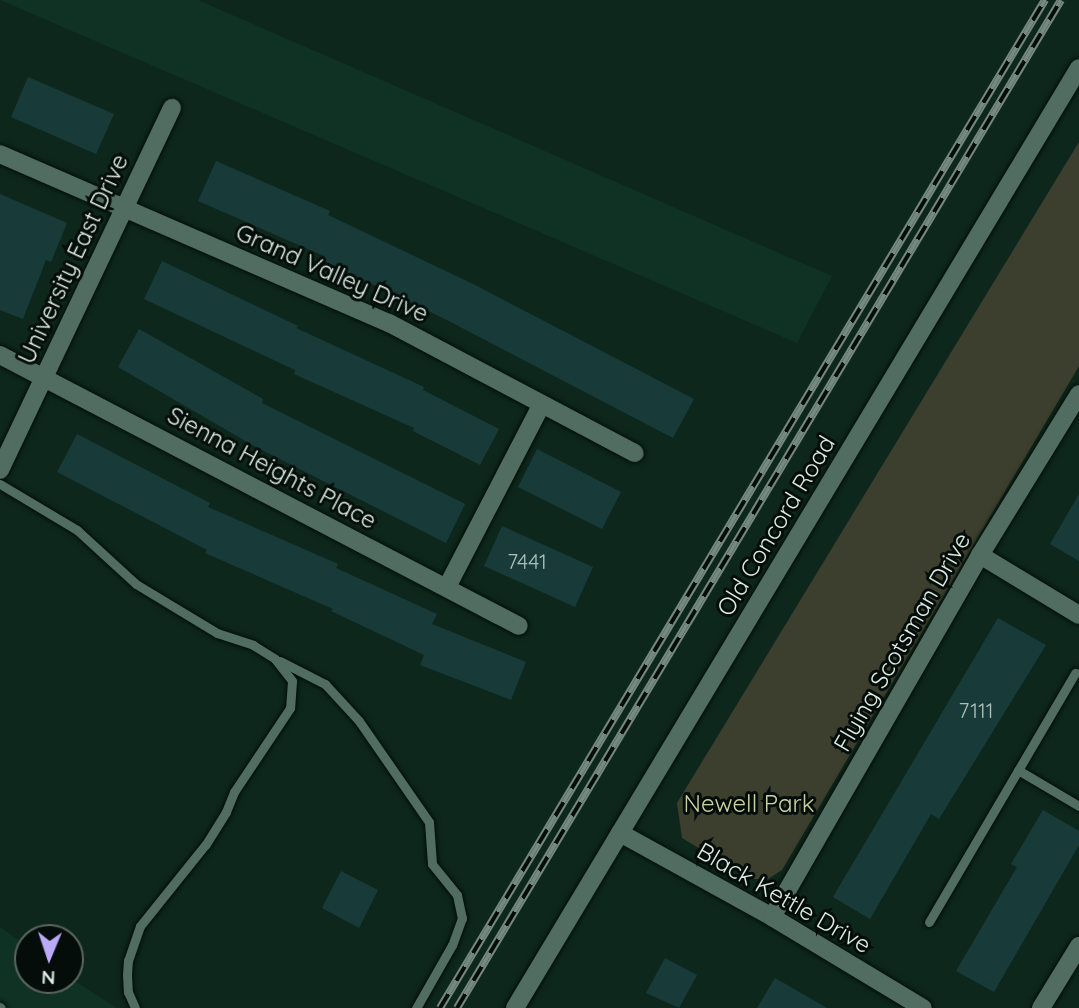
<!DOCTYPE html>
<html>
<head>
<meta charset="utf-8">
<style>
  body { margin:0 }
  #map { position:relative; width:1079px; height:1008px; overflow:hidden; background:#0e271d; font-family:Quicksand,sans-serif }
  div>[style] { position:absolute }
  [style*='--x'] { left:calc(var(--x)*1px); top:calc(var(--y)*1px); width:calc(var(--w)*1px); rotate:calc(var(--a)*1deg) }
  .built>* { inset:0; background:#0f3224 }
  .green>* { inset:0; background:#3d3f2e }
  .building>* { inset:0; background:#183b39 }
  .roads { filter:drop-shadow(0 0 2px #001007) drop-shadow(0 0 2px #001007) }
  .service>* { height:9px; margin:-4.5px; padding:0 4.5px; transform-origin:4.5px; border-radius:4.5px; background:#516c60 }
  .minor>* { height:18px; margin:-9px; padding:0 9px; transform-origin:9px; border-radius:9px; background:#516c60 }
  .tertiary>* { height:18px; margin:-9px; padding:0 9px; transform-origin:9px; border-radius:9px; background:#516c60 }
  .rail>* { height:8px; margin-top:-4px; transform-origin:0; background:repeating-linear-gradient(90deg,#040d09 0 16px,#758981 0 32px); box-sizing:border-box; border-block:2px solid #758981 }
  span { translate:-50% -50%; white-space:nowrap; text-align:center; line-height:1.15; -webkit-text-stroke:6px #040d09; paint-order:stroke }
  .number-label { font-size:21px; color:#abbfb9 }
  .number-label span { -webkit-text-stroke-width:0 }
  .street-label { font-size:24px; color:#dcebe4 }
  .park-label { font-size:24px; color:#ccd29d }
  .north { position:absolute; left:14px; top:924px; width:70px; height:70px; box-sizing:border-box; background:#040d09; border:2px solid #5a6661; border-radius:50%; rotate:182deg; font-size:19px; font-weight:700; line-height:28px; text-align:center; color:#dcebe4 }
  .north::after { content:''; display:block; margin:auto; width:24px; height:32px; background:#bbaaf6; clip-path:polygon(50% 0,100% 100%,50% 72%,0 100%) }
</style>
</head>
<body>
<div id="map">
  <div class="built">
    <i style="clip-path:polygon(0 0,198px 0,832px 276px,797px 343px)"></i>
    <i style="clip-path:polygon(0 927px,28px 947px,28px 980px,70px 978px,117px 1008px,0 1008px)"></i>
  </div>
  <div class="green">
    <i style="clip-path:polygon(1079px 142px,1079px 366px,782px 870px,768px 879px,751px 879px,682px 838px,677px 803px)"></i>
  </div>
  <div class="building">
    <i style="clip-path:polygon(28px 77px,114px 114px,96px 154px,11px 117px)"></i>
    <i style="clip-path:polygon(216px 161px,330px 211px,328px 215px,471px 283px,694px 399px,673px 438px,445px 319px,322px 260px,324px 256px,198px 201px)"></i>
    <i style="clip-path:polygon(0 194px,67px 223px,51px 262px,46px 260px,23px 319px,0 310px)"></i>
    <i style="clip-path:polygon(162px 261px,298px 326px,296px 328px,424px 387px,423px 390px,499px 429px,480px 465px,413px 431px,414px 428px,294px 374px,295px 370px,144px 299px)"></i>
    <i style="clip-path:polygon(139px 329px,263px 399px,262px 403px,465px 504px,446px 543px,254px 446px,118px 367px)"></i>
    <i style="clip-path:polygon(77px 434px,210px 503px,208px 507px,338px 564px,336px 568px,437px 614px,432px 624px,526px 662px,511px 700px,420px 665px,424px 655px,331px 611px,333px 609px,205px 553px,207px 550px,57px 472px)"></i>
    <i style="clip-path:polygon(537px 449px,621px 492px,602px 529px,518px 487px)"></i>
    <i style="clip-path:polygon(1079px 494px,1079px 561px,1050px 544px)"></i>
    <i style="clip-path:polygon(502px 526px,593px 567px,575px 607px,484px 566px)"></i>
    <i style="clip-path:polygon(998px 618px,1046px 645px,939px 819px,931px 814px,870px 919px,833px 897px)"></i>
    <i style="clip-path:polygon(1043px 810px,1079px 831px,1079px 845px,994px 992px,956px 971px,1017px 867px,1011px 864px)"></i>
    <i style="clip-path:polygon(341px 871px,378px 890px,359px 928px,322px 908px)"></i>
    <i style="clip-path:polygon(665px 958px,697px 975px,679px 1008px,646px 993px)"></i>
    <i style="clip-path:polygon(775px 978px,827px 1008px,757px 1008px)"></i>
  </div>
  <div class="roads">
    <div class="service">
      <i style="--x:0;--y:484;--w:90;--a:30.9"></i>
      <i style="--x:77;--y:530;--w:80;--a:42.5"></i>
      <i style="--x:136;--y:584;--w:95;--a:31.2"></i>
      <i style="--x:217;--y:633;--w:38;--a:18"></i>
      <i style="--x:253;--y:645;--w:26;--a:32"></i>
      <i style="--x:275;--y:659;--w:28;--a:52"></i>
      <i style="--x:292;--y:681;--w:27;--a:94"></i>
      <i style="--x:290;--y:708;--w:101;--a:123.7"></i>
      <i style="--x:234;--y:792;--w:22;--a:112"></i>
      <i style="--x:226;--y:812;--w:39;--a:122"></i>
      <i style="--x:205;--y:845;--w:104;--a:128.7"></i>
      <i style="--x:140;--y:926;--w:36;--a:109"></i>
      <i style="--x:128;--y:960;--w:15;--a:94"></i>
      <i style="--x:127;--y:975;--w:17;--a:87"></i>
      <i style="--x:128;--y:992;--w:17;--a:66"></i>
      <i style="--x:280;--y:661;--w:51;--a:27.1"></i>
      <i style="--x:325;--y:684;--w:50;--a:47.4"></i>
      <i style="--x:359;--y:721;--w:123;--a:55.3"></i>
      <i style="--x:429;--y:822;--w:42;--a:85.9"></i>
      <i style="--x:432;--y:864;--w:40;--a:51"></i>
      <i style="--x:457;--y:895;--w:24;--a:78"></i>
      <i style="--x:462;--y:918;--w:29;--a:110"></i>
      <i style="--x:452;--y:945;--w:73;--a:119.7"></i>
      <i style="--x:1018;--y:770;--w:71;--a:30.5"></i>
      <i style="--x:929;--y:922;--w:289;--a:-59.6"></i>
      <i style="--x:0;--y:1007;--w:1;--a:45"></i>
    </div>
    <div class="minor">
      <i style="--x:0;--y:154;--w:424;--a:23.5"></i>
      <i style="--x:389;--y:323;--w:278;--a:27.9"></i>
      <i style="--x:0;--y:355;--w:585;--a:27.57"></i>
      <i style="--x:0;--y:470;--w:401;--a:-64.6"></i>
      <i style="--x:980;--y:555;--w:116;--a:31.2"></i>
      <i style="--x:447;--y:587;--w:206;--a:-62.6"></i>
      <i style="--x:620;--y:833;--w:174;--a:28.9"></i>
      <i style="--x:772;--y:917;--w:176;--a:31.1"></i>
      <i style="--x:772;--y:917;--w:418;--a:-60.1"></i>
      <i style="--x:980;--y:555;--w:189;--a:-58.4"></i>
      <i style="--x:1041;--y:1008;--w:73;--a:-58.5"></i>
    </div>
    <div class="tertiary">
      <i style="--x:515;--y:1008;--w:1096;--a:-59.04"></i>
    </div>
  </div>
  <div class="rail">
    <i style="--x:440;--y:1008;--w:1176;--a:-59.03"></i>
    <i style="--x:457;--y:1008;--w:1175;--a:-59.07"></i>
  </div>
  <div class="number-label">
    <span style="left:527px;top:561px">7441</span>
    <span style="left:976px;top:710px">7111</span>
  </div>
  <div class="street-label">
    <span style="left:73px;top:259px;rotate:-65deg">University East Drive</span>
    <span style="left:332px;top:273px;rotate:24deg">Grand Valley Drive</span>
    <span style="left:272px;top:468px;rotate:28deg">Sienna Heights Place</span>
    <span style="left:776px;top:526px;rotate:-59deg">Old Concord Road</span>
    <span style="left:902px;top:642px;rotate:-60deg">Flying Scotsman Drive</span>
    <span style="left:784px;top:898px;rotate:30deg">Black Kettle Drive</span>
  </div>
  <div class="park-label">
    <span style="left:749px;top:804px">Newell Park</span>
  </div>
  <div class="north">N</div>
</div>
</body>
</html>
